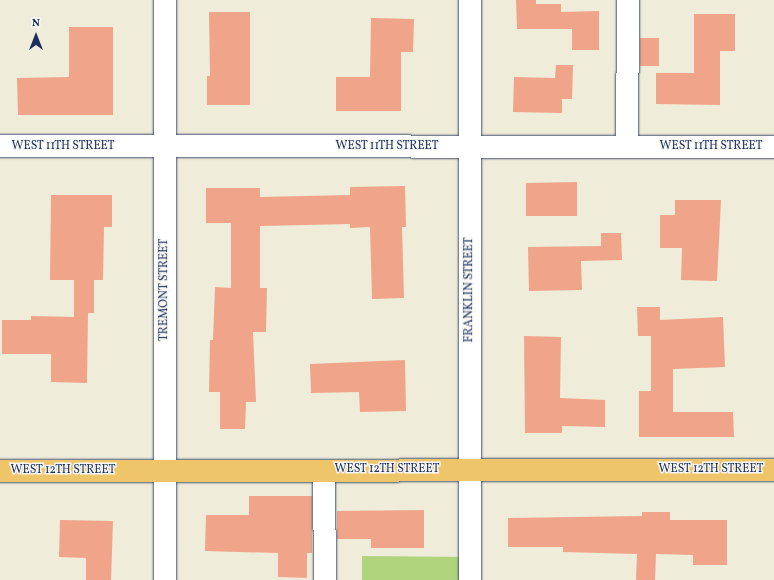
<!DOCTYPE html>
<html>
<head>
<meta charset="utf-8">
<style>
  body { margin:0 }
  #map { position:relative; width:774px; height:580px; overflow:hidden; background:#efecd9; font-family:Vollkorn,serif }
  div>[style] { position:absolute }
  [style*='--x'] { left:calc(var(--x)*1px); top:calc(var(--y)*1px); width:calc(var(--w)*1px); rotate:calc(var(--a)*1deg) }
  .green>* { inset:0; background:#afd47d }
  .building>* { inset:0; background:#f0a489 }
  .roads { filter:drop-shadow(0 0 1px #3b4b70) drop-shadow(0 0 1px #3b4b70) }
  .minor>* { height:22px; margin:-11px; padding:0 11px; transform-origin:11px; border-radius:11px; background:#fff }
  .major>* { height:22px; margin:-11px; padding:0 11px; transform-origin:11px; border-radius:11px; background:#eec569 }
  span { translate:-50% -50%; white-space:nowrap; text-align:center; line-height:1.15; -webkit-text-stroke:3px #f6f6f2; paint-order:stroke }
  .street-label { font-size:12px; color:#1b2f5e }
  .north { position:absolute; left:16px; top:16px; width:40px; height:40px; -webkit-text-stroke:3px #f6f6f2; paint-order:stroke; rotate:0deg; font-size:11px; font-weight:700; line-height:16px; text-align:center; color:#1b2f5e }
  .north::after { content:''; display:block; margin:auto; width:14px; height:18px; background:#1b2f5e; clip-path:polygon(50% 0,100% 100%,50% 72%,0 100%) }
</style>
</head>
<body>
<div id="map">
  <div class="green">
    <i style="clip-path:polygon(362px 556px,470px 557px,470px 580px,362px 580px)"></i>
  </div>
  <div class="building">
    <i style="clip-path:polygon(516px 0,536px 0,536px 4px,561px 4px,561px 12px,599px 11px,599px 50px,572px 50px,572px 29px,517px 29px)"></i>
    <i style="clip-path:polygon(209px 12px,250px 12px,250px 105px,207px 105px,207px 76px,210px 76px)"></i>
    <i style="clip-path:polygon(694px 14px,735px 14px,735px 51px,720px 51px,720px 105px,656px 104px,656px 73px,694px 73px)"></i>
    <i style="clip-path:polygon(371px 18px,414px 19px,413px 52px,401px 52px,401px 111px,336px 111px,336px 77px,370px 77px)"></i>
    <i style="clip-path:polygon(69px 27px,113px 27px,113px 115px,18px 115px,17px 78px,69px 77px)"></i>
    <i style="clip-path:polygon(640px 38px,659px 38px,659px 66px,640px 66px)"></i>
    <i style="clip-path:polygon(556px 65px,573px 65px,572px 99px,562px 99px,562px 113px,513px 112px,514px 77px,555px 78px)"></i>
    <i style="clip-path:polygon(577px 182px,577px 216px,526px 216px,526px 183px)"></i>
    <i style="clip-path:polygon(405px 186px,406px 227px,402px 227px,404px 298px,372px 299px,370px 227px,350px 228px,350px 224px,260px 226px,260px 288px,267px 288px,266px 332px,253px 332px,256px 402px,246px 402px,245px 429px,220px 429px,220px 392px,209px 392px,210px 340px,213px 340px,215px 287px,231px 288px,231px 223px,206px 223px,206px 188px,260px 188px,260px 197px,350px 195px,350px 187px)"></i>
    <i style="clip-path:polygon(51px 195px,112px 195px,112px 227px,104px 227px,103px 280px,94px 280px,94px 313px,88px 313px,87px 383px,51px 382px,51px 354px,2px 354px,2px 320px,31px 320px,31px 316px,74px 317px,74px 280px,50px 280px)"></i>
    <i style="clip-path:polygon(675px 200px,721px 200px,717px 281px,681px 280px,682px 248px,660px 248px,660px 215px,675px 215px)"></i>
    <i style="clip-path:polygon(601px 233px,621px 233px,622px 260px,581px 261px,582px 290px,529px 291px,528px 247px,601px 246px)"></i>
    <i style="clip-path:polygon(637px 307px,660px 307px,660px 320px,723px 317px,725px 367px,673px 369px,673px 412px,733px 412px,734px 437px,639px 437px,639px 391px,651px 391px,651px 336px,638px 336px)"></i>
    <i style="clip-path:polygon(524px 336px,561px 337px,560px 398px,605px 400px,605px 427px,562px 426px,562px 433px,525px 433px)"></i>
    <i style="clip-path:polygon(405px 360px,406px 411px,360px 412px,359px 392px,311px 393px,310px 364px)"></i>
    <i style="clip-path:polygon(249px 496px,312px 496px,312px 553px,307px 553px,307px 578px,278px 577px,278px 553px,205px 551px,206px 515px,249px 515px)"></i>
    <i style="clip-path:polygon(424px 510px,424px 548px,371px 548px,371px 539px,337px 539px,337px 511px)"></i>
    <i style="clip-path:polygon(642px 512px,670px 512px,670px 520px,727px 520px,727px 565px,693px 565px,693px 555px,656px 554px,655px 580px,636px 580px,637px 554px,563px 552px,563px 547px,508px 547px,508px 518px,642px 516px)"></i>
    <i style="clip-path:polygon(60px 520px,113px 521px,111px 580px,86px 580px,86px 558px,59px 557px)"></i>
  </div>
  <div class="roads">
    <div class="minor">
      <i style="--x:165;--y:0;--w:580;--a:90"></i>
      <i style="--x:470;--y:0;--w:580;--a:90"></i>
      <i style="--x:0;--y:146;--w:774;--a:0.07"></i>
      <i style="--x:627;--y:147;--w:147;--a:-89.6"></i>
      <i style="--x:324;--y:471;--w:109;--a:89.5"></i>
    </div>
    <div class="major">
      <i style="--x:0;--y:471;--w:774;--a:-0.07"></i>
    </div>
  </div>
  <div class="street-label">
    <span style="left:63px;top:147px">WEST 11TH STREET</span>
    <span style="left:387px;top:147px">WEST 11TH STREET</span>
    <span style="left:711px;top:147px">WEST 11TH STREET</span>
    <span style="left:165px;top:290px;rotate:-90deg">TREMONT STREET</span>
    <span style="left:470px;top:290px;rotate:-90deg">FRANKLIN STREET</span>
    <span style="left:387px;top:470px">WEST 12TH STREET</span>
    <span style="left:711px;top:470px">WEST 12TH STREET</span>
    <span style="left:63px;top:471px">WEST 12TH STREET</span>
  </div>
  <div class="north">N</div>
</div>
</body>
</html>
